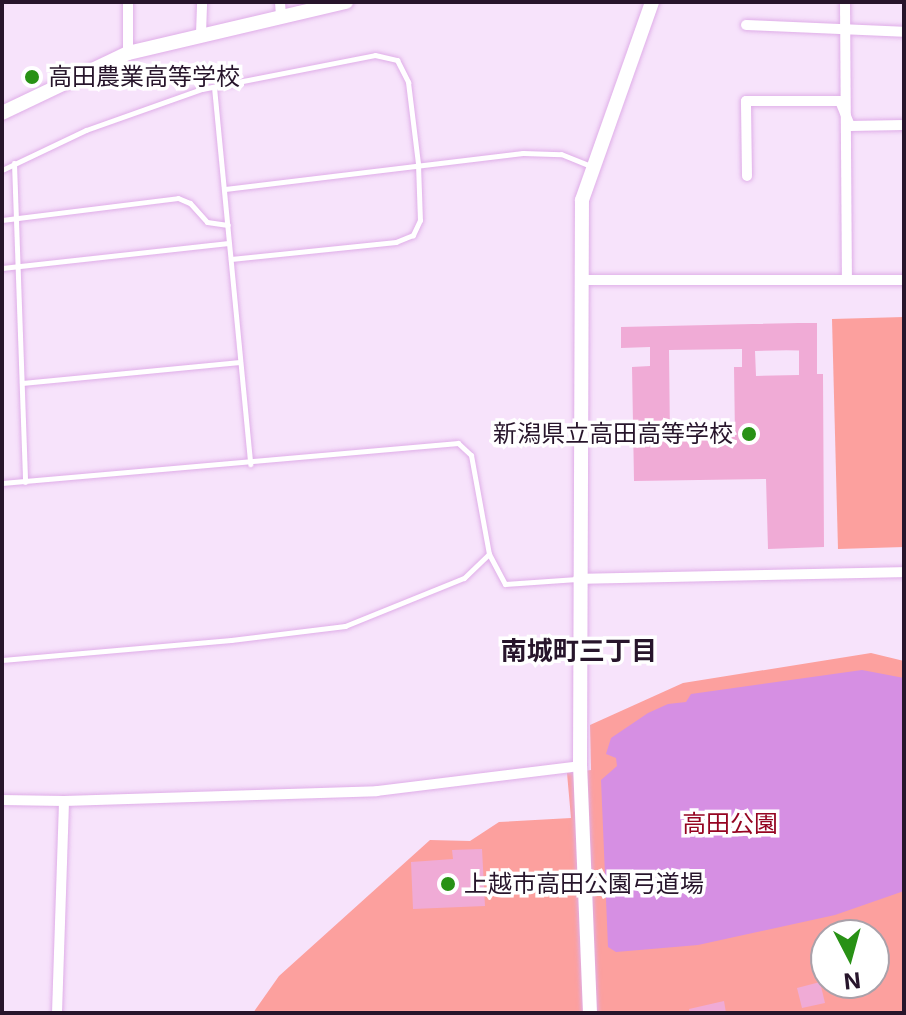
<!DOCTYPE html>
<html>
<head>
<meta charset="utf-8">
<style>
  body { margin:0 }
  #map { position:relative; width:906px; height:1015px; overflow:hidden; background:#f7e3fb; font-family:Inter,"Noto Sans JP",sans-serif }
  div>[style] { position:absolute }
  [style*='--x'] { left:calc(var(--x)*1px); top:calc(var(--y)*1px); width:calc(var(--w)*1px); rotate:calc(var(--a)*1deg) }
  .green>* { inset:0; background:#fca09e }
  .water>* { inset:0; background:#d68fe3 }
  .building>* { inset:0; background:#f0abd6 }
  .roads { filter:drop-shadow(0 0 2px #dfaee8) drop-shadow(0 0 2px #dfaee8) }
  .lane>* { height:5px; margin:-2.5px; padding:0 2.5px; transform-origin:2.5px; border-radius:2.5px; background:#fff }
  .street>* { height:10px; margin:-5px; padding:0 5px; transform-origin:5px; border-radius:5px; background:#fff }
  .secondary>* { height:14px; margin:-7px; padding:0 7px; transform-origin:7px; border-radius:7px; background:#fff }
  .dots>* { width:22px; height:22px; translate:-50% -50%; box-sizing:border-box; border:4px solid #fff; border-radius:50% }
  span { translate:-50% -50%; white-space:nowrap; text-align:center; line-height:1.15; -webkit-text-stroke:7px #fff; paint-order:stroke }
  .poi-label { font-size:24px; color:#27152b }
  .left { translate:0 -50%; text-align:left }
  .right { translate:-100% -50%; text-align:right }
  .park-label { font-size:24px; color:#950522 }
  .neighbourhood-label { font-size:26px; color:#27152b; font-weight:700 }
  .frame { position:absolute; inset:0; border:4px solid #27152b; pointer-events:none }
  .north { position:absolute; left:810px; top:919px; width:80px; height:80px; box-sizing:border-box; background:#fff; border:2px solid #a9a1aa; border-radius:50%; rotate:174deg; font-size:22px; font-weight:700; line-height:32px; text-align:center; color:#27152b }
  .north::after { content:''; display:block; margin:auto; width:28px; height:36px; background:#289115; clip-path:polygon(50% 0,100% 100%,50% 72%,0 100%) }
</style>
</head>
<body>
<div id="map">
  <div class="green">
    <i style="clip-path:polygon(904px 317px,904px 547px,838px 549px,832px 319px)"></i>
    <i style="clip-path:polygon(evenodd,871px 653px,904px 661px,904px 1013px,253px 1013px,279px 976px,430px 840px,470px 841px,499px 822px,571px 818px,567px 773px,591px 770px,590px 725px,683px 683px,871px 653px,826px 935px,874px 935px,874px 983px,826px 983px,826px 935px)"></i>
  </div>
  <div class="water">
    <i style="clip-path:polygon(862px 670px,904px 678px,904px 891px,835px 915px,698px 945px,616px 952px,608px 947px,601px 780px,617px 766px,616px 758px,606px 754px,611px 738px,648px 713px,668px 704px,686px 702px,691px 694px)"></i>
  </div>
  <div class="building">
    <i style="clip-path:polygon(evenodd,799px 323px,817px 323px,817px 374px,823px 374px,824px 547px,768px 549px,766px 479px,634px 481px,632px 367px,650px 366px,650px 347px,621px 348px,621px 327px,799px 323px,742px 349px,742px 367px,734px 367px,735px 437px,670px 438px,669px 350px,742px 349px,799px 323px,799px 350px,799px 375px,756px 376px,755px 351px,799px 350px)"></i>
    <i style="clip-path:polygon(482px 849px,485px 906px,413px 909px,411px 862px,453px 859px,452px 850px)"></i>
    <i style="clip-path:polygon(820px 982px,825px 1003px,802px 1008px,797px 988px)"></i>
    <i style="clip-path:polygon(724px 1001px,726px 1013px,690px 1013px,689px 1009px)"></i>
  </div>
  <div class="roads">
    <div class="lane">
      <i style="--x:214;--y:87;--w:379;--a:84.5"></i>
      <i style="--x:14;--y:163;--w:319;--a:88"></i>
      <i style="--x:2;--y:170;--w:93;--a:-25.5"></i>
      <i style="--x:86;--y:130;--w:123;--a:-19.5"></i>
      <i style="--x:202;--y:89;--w:176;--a:-11.1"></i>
      <i style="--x:375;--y:55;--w:23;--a:13"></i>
      <i style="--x:397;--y:60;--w:25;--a:63"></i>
      <i style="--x:408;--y:82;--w:83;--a:83"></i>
      <i style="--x:418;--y:164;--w:56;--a:88"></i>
      <i style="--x:420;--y:220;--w:17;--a:115"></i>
      <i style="--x:413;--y:235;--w:18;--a:158"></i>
      <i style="--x:396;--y:242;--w:166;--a:174.1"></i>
      <i style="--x:225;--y:189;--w:300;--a:-6.9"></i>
      <i style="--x:523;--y:153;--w:38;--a:2"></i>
      <i style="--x:561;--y:154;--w:31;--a:22"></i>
      <i style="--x:2;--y:220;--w:177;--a:-7.1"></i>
      <i style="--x:178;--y:198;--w:13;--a:23"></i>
      <i style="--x:190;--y:203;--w:25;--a:48"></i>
      <i style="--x:207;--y:222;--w:21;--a:8"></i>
      <i style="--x:2;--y:268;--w:228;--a:-6.3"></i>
      <i style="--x:22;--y:383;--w:219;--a:-5.5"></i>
      <i style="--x:2;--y:483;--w:458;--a:-5"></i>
      <i style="--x:458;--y:443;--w:18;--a:43"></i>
      <i style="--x:471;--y:455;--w:101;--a:79.7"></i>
      <i style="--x:489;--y:554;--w:34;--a:62"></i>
      <i style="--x:505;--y:584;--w:72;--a:-4"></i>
      <i style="--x:2;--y:660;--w:230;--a:-5"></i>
      <i style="--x:231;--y:640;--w:115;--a:-7"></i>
      <i style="--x:345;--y:626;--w:128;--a:-22"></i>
      <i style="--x:464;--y:578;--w:35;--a:-44"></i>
    </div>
    <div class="street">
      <i style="--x:280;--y:2;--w:15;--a:86"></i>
      <i style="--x:845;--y:2;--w:278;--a:89.6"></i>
      <i style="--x:746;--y:25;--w:158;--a:2.5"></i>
      <i style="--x:201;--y:34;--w:32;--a:-88"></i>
      <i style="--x:128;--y:53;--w:51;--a:-90"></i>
      <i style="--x:747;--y:176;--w:75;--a:-90.8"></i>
      <i style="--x:746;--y:101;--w:94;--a:0"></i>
      <i style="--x:840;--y:101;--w:27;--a:68"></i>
      <i style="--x:850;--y:126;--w:54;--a:-1.1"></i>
      <i style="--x:581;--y:280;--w:323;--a:0"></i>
      <i style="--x:578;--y:579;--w:326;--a:-1.2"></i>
      <i style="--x:2;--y:800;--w:62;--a:0.9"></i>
      <i style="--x:64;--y:801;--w:313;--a:-1.8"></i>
      <i style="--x:377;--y:791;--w:205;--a:-7"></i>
      <i style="--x:57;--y:1013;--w:212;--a:-88.1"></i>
    </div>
    <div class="secondary">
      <i style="--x:2;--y:113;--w:140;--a:-25.5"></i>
      <i style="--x:128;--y:53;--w:224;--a:-13.2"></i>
      <i style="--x:590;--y:1013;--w:247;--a:-92.3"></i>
      <i style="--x:580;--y:766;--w:566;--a:-89.8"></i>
      <i style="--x:582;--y:200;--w:210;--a:-70.5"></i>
    </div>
  </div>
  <div class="dots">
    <i style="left:32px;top:77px;background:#289115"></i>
    <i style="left:749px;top:434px;background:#289115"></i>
    <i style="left:448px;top:884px;background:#289115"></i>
  </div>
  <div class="poi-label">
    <span class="left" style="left:48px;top:77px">高田農業高等学校</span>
    <span class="right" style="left:733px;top:434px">新潟県立高田高等学校</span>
    <span class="left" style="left:464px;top:884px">上越市高田公園弓道場</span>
  </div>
  <div class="park-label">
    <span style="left:730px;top:824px">高田公園</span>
  </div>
  <div class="neighbourhood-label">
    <span style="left:579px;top:651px">南城町三丁目</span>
  </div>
  <div class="frame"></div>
  <div class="north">N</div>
</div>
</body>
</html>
